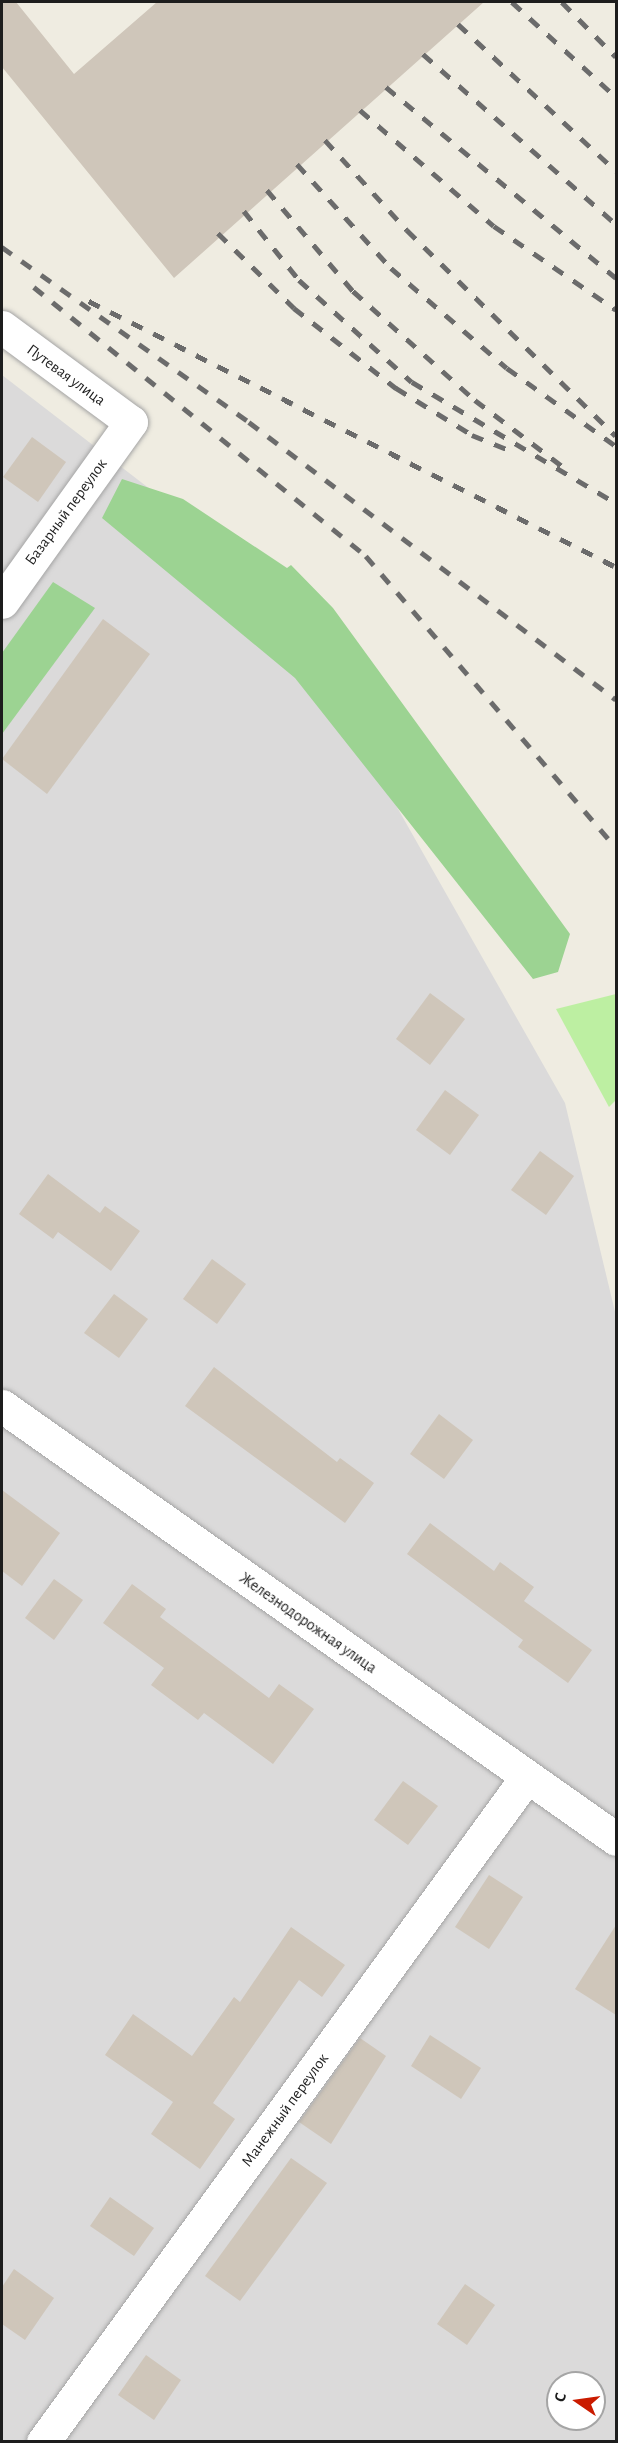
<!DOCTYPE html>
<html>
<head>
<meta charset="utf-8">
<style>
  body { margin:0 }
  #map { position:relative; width:618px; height:2443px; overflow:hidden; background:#efece1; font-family:"Alegreya Sans",sans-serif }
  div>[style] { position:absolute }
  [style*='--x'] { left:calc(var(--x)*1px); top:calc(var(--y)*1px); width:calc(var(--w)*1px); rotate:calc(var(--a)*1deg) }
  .residential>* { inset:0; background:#dbdada }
  .grass>* { inset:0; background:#bdefa2 }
  .forest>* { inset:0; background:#9cd392 }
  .building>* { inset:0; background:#cfc6ba }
  .roads { filter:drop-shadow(0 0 2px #a4a4a4) drop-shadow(0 0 2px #a4a4a4) }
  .minor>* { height:33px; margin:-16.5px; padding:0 16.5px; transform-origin:16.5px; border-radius:16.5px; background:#fff }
  .rail>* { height:4.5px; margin-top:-2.25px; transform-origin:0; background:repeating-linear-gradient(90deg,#6b6b6b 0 12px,transparent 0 24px) }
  span { translate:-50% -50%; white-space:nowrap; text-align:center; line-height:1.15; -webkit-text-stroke:6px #fff; paint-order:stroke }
  .street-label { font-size:16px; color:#1d1d1d }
  .frame { position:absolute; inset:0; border:3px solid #1d1d1d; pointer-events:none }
  .north { position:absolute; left:546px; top:2371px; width:60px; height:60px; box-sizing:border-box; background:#fff; border:2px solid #a5a5a5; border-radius:50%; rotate:283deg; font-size:16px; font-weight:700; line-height:24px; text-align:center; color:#1d1d1d }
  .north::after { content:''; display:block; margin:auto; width:21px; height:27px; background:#ca1b00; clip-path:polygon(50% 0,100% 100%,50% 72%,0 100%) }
</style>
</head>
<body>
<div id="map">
  <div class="residential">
    <i style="clip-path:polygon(evenodd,2px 375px,268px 580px,565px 1103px,616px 1316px,616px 2441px,2px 2441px,2px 375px,558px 2383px,594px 2383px,594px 2419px,558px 2419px,558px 2383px)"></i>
  </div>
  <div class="grass">
    <i style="clip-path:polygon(616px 994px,616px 1100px,609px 1107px,556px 1009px)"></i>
  </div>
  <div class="forest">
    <i style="clip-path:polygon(122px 479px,183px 499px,287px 568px,291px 565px,333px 608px,570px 934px,558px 972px,533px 979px,295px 678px,102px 518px)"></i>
    <i style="clip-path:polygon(53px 582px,95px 608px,2px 734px,2px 653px)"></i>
  </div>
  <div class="building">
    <i style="clip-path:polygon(2px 2px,16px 2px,74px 74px,157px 2px,484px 2px,174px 278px,2px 67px)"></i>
    <i style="clip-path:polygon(32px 437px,66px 462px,38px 502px,3px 477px)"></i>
    <i style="clip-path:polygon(103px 619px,150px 654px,47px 794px,2px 759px)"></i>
    <i style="clip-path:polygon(430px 993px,465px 1019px,430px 1065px,396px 1039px)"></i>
    <i style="clip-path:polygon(445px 1090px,479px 1115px,450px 1155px,416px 1130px)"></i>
    <i style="clip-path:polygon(540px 1151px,574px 1176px,546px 1215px,511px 1190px)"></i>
    <i style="clip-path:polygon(48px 1174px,100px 1213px,105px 1206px,140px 1231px,111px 1271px,58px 1232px,53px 1239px,19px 1214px)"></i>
    <i style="clip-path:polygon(212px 1259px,246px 1284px,217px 1324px,183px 1299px)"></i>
    <i style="clip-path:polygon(114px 1294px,148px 1319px,119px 1358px,84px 1333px)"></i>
    <i style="clip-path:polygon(214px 1367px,337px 1462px,340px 1458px,374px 1483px,345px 1523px,185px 1406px)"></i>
    <i style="clip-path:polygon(439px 1414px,473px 1440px,444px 1479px,410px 1454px)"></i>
    <i style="clip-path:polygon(2px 1490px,60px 1533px,22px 1586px,2px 1571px)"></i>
    <i style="clip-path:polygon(430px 1523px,494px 1571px,500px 1562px,534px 1587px,524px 1601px,592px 1650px,568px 1683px,518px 1647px,523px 1640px,407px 1554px)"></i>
    <i style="clip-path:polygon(54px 1579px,83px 1600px,54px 1640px,25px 1618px)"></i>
    <i style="clip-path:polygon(132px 1584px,166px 1609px,160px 1617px,269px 1698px,279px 1684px,314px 1709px,273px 1764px,204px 1713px,198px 1720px,151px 1685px,164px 1668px,103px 1623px)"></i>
    <i style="clip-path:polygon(403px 1781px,438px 1806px,408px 1845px,374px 1820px)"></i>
    <i style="clip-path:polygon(489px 1875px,523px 1897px,489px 1949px,455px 1927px)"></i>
    <i style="clip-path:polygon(616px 1925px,616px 2015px,575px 1989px)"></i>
    <i style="clip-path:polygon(291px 1927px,345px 1965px,322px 1997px,299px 1980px,213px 2103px,235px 2119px,200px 2169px,151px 2134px,173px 2102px,105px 2055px,133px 2014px,192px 2056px,234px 1997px,240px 2002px)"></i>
    <i style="clip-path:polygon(430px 2035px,481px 2068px,461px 2099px,411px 2066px)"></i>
    <i style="clip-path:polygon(360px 2038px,386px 2056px,331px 2144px,299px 2122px)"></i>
    <i style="clip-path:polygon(291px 2158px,327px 2183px,240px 2301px,205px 2276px)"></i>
    <i style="clip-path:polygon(110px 2197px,154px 2228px,134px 2256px,90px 2226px)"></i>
    <i style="clip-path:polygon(14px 2269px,54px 2298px,25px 2340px,2px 2324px,2px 2287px)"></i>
    <i style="clip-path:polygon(465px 2284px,495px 2305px,467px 2345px,437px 2324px)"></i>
    <i style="clip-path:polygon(146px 2355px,181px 2380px,154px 2420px,118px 2395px)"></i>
  </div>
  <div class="roads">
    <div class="minor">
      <i style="--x:2;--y:327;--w:160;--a:36.4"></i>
      <i style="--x:131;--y:422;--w:221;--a:125.6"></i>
      <i style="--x:2;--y:1406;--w:751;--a:35.19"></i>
      <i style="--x:43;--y:2442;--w:821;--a:-53.97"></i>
    </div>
  </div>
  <div class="rail">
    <i style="--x:512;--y:2;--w:141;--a:42.4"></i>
    <i style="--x:562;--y:2;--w:77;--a:45.5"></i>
    <i style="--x:458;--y:24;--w:216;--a:42.9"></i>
    <i style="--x:423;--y:54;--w:257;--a:41.4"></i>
    <i style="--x:386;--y:87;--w:299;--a:39.7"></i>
    <i style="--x:360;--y:110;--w:177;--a:40.9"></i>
    <i style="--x:494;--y:226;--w:148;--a:34.5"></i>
    <i style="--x:325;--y:140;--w:122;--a:47.7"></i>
    <i style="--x:407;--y:230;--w:293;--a:44.6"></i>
    <i style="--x:297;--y:164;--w:140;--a:47.9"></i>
    <i style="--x:391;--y:268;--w:153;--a:40.8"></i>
    <i style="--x:507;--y:368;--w:134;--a:35.6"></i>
    <i style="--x:267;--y:190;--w:133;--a:49.6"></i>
    <i style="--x:353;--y:291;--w:164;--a:41.8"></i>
    <i style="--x:475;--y:400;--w:109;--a:37.2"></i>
    <i style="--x:244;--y:211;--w:88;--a:51.4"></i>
    <i style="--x:299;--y:280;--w:152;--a:42.1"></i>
    <i style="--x:412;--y:382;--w:237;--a:30.7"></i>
    <i style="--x:218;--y:233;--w:107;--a:44.6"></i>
    <i style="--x:294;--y:308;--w:130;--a:38.1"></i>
    <i style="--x:396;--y:388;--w:89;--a:31.7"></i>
    <i style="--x:472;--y:435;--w:40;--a:22"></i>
    <i style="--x:2;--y:247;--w:303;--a:35.3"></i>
    <i style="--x:249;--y:422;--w:460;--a:37.1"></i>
    <i style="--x:34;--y:287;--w:427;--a:39"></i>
    <i style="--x:366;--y:556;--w:384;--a:49.4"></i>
    <i style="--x:89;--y:301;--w:590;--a:26.78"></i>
  </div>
  <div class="street-label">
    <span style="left:66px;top:375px;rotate:36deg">Путевая улица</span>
    <span style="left:66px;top:512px;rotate:-54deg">Базарный переулок</span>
    <span style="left:308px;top:1623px;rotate:35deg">Железнодорожная улица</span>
    <span style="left:285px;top:2110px;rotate:-54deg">Манежный переулок</span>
  </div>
  <div class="frame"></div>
  <div class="north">С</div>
</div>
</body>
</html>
